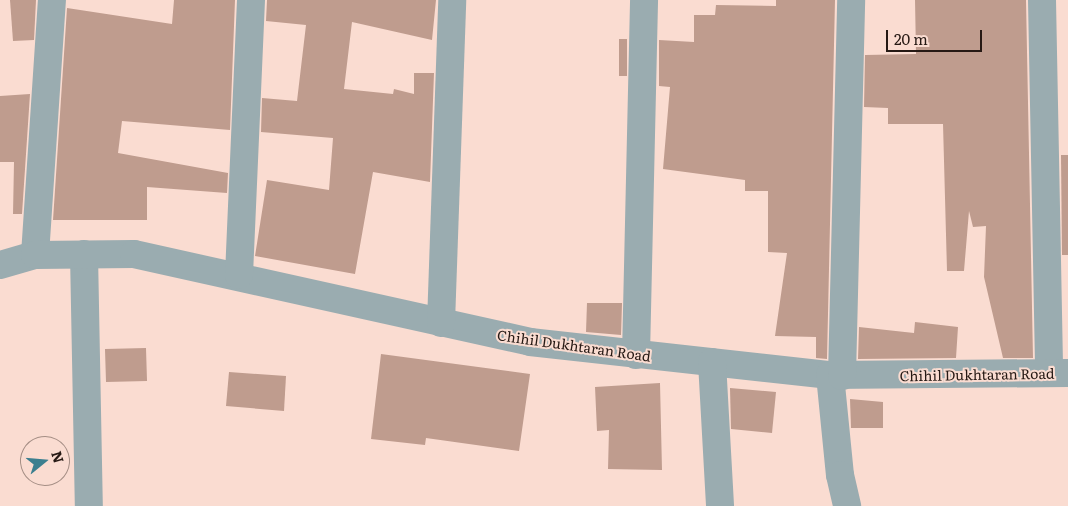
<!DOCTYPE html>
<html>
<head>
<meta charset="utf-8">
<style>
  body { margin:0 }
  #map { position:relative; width:1068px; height:506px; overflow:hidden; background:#fadcd1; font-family:Literata,serif }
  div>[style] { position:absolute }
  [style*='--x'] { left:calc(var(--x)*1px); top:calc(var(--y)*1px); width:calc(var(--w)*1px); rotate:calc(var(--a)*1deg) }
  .building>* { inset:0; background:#bf9c8e }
  .minor>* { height:28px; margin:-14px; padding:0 14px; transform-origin:14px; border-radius:14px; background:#9aacb0 }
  span { translate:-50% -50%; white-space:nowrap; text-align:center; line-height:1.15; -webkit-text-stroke:4px #fadcd1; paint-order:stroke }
  .street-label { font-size:14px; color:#261914 }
  .north { position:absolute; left:20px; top:436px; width:50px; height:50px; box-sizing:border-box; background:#fadcd1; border:1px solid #a58e85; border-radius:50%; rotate:73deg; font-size:14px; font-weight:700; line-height:20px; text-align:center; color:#261914 }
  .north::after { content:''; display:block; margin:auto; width:18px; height:22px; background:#3c7f8f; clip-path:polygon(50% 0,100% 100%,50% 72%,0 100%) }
  .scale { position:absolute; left:886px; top:30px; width:96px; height:22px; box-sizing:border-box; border:2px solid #261914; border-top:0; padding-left:6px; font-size:15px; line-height:18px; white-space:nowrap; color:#261914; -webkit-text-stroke:4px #fadcd1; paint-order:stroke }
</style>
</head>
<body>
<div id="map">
  <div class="building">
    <i style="clip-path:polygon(10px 0,36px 0,34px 40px,13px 41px)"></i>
    <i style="clip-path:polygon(174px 0,235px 0,230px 130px,122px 121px,118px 153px,228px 173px,227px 193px,147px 187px,147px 220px,53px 220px,67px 8px,172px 24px)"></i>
    <i style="clip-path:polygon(267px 0,436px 0,432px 40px,352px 22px,344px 89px,393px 94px,394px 89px,414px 94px,414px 73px,434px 73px,430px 182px,373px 172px,355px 274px,255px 256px,267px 180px,329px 190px,333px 138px,261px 132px,262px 98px,297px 101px,306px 25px,266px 21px)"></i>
    <i style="clip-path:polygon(776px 0,835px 0,827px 359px,816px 358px,816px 337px,775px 336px,787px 253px,768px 252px,768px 191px,745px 191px,745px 180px,663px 169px,670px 87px,659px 86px,659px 40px,694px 42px,694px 15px,715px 15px,716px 5px,776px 6px)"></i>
    <i style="clip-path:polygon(915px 0,1026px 0,1033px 358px,1003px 358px,984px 277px,986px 226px,973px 227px,969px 211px,964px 271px,947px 271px,943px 124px,888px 124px,888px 108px,864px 107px,865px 55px,916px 54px)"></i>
    <i style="clip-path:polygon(619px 39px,627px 39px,627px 76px,619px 76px)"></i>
    <i style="clip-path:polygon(30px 94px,22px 214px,13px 214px,14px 162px,0 162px,0 96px)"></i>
    <i style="clip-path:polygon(1061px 155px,1068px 155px,1068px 255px,1062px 255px)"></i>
    <i style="clip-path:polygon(587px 303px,622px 303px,621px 335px,586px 332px)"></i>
    <i style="clip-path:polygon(915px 322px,958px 327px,956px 358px,858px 359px,859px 327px,914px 333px)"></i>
    <i style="clip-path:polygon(146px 348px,147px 381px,106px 382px,105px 349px)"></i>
    <i style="clip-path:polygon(381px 354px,530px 374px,519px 451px,426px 438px,425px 445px,371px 439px)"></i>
    <i style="clip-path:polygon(229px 372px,286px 376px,284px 411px,226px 406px)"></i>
    <i style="clip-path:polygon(660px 383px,662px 470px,608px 469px,609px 430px,597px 431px,595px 387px)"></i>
    <i style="clip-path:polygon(730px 388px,776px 392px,772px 433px,731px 429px)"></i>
    <i style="clip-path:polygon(850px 399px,883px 402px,883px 428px,851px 428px)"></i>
  </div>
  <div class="minor">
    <i style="--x:1042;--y:0;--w:373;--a:88.9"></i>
    <i style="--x:84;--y:254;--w:252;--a:88.9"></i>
    <i style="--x:35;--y:255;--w:256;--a:-86.2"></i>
    <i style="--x:0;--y:265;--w:36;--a:-16"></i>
    <i style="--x:35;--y:255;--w:99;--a:-0.6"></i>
    <i style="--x:134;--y:254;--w:406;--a:12.5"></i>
    <i style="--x:530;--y:342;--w:302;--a:6.3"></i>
    <i style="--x:830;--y:375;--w:238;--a:-0.5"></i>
    <i style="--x:239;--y:275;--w:275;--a:-87.5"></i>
    <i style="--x:441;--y:323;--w:323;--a:-88"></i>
    <i style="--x:636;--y:355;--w:355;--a:-88.7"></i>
    <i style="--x:712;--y:362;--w:144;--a:86.8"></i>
    <i style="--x:830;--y:375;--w:100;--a:84.3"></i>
    <i style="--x:840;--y:475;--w:32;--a:77"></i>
    <i style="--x:842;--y:376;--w:376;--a:-88.6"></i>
  </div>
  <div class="street-label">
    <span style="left:574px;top:345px;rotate:8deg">Chihil Dukhtaran Road</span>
    <span style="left:977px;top:374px;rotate:-1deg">Chihil Dukhtaran Road</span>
  </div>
  <div class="north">N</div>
  <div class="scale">20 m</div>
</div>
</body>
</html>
